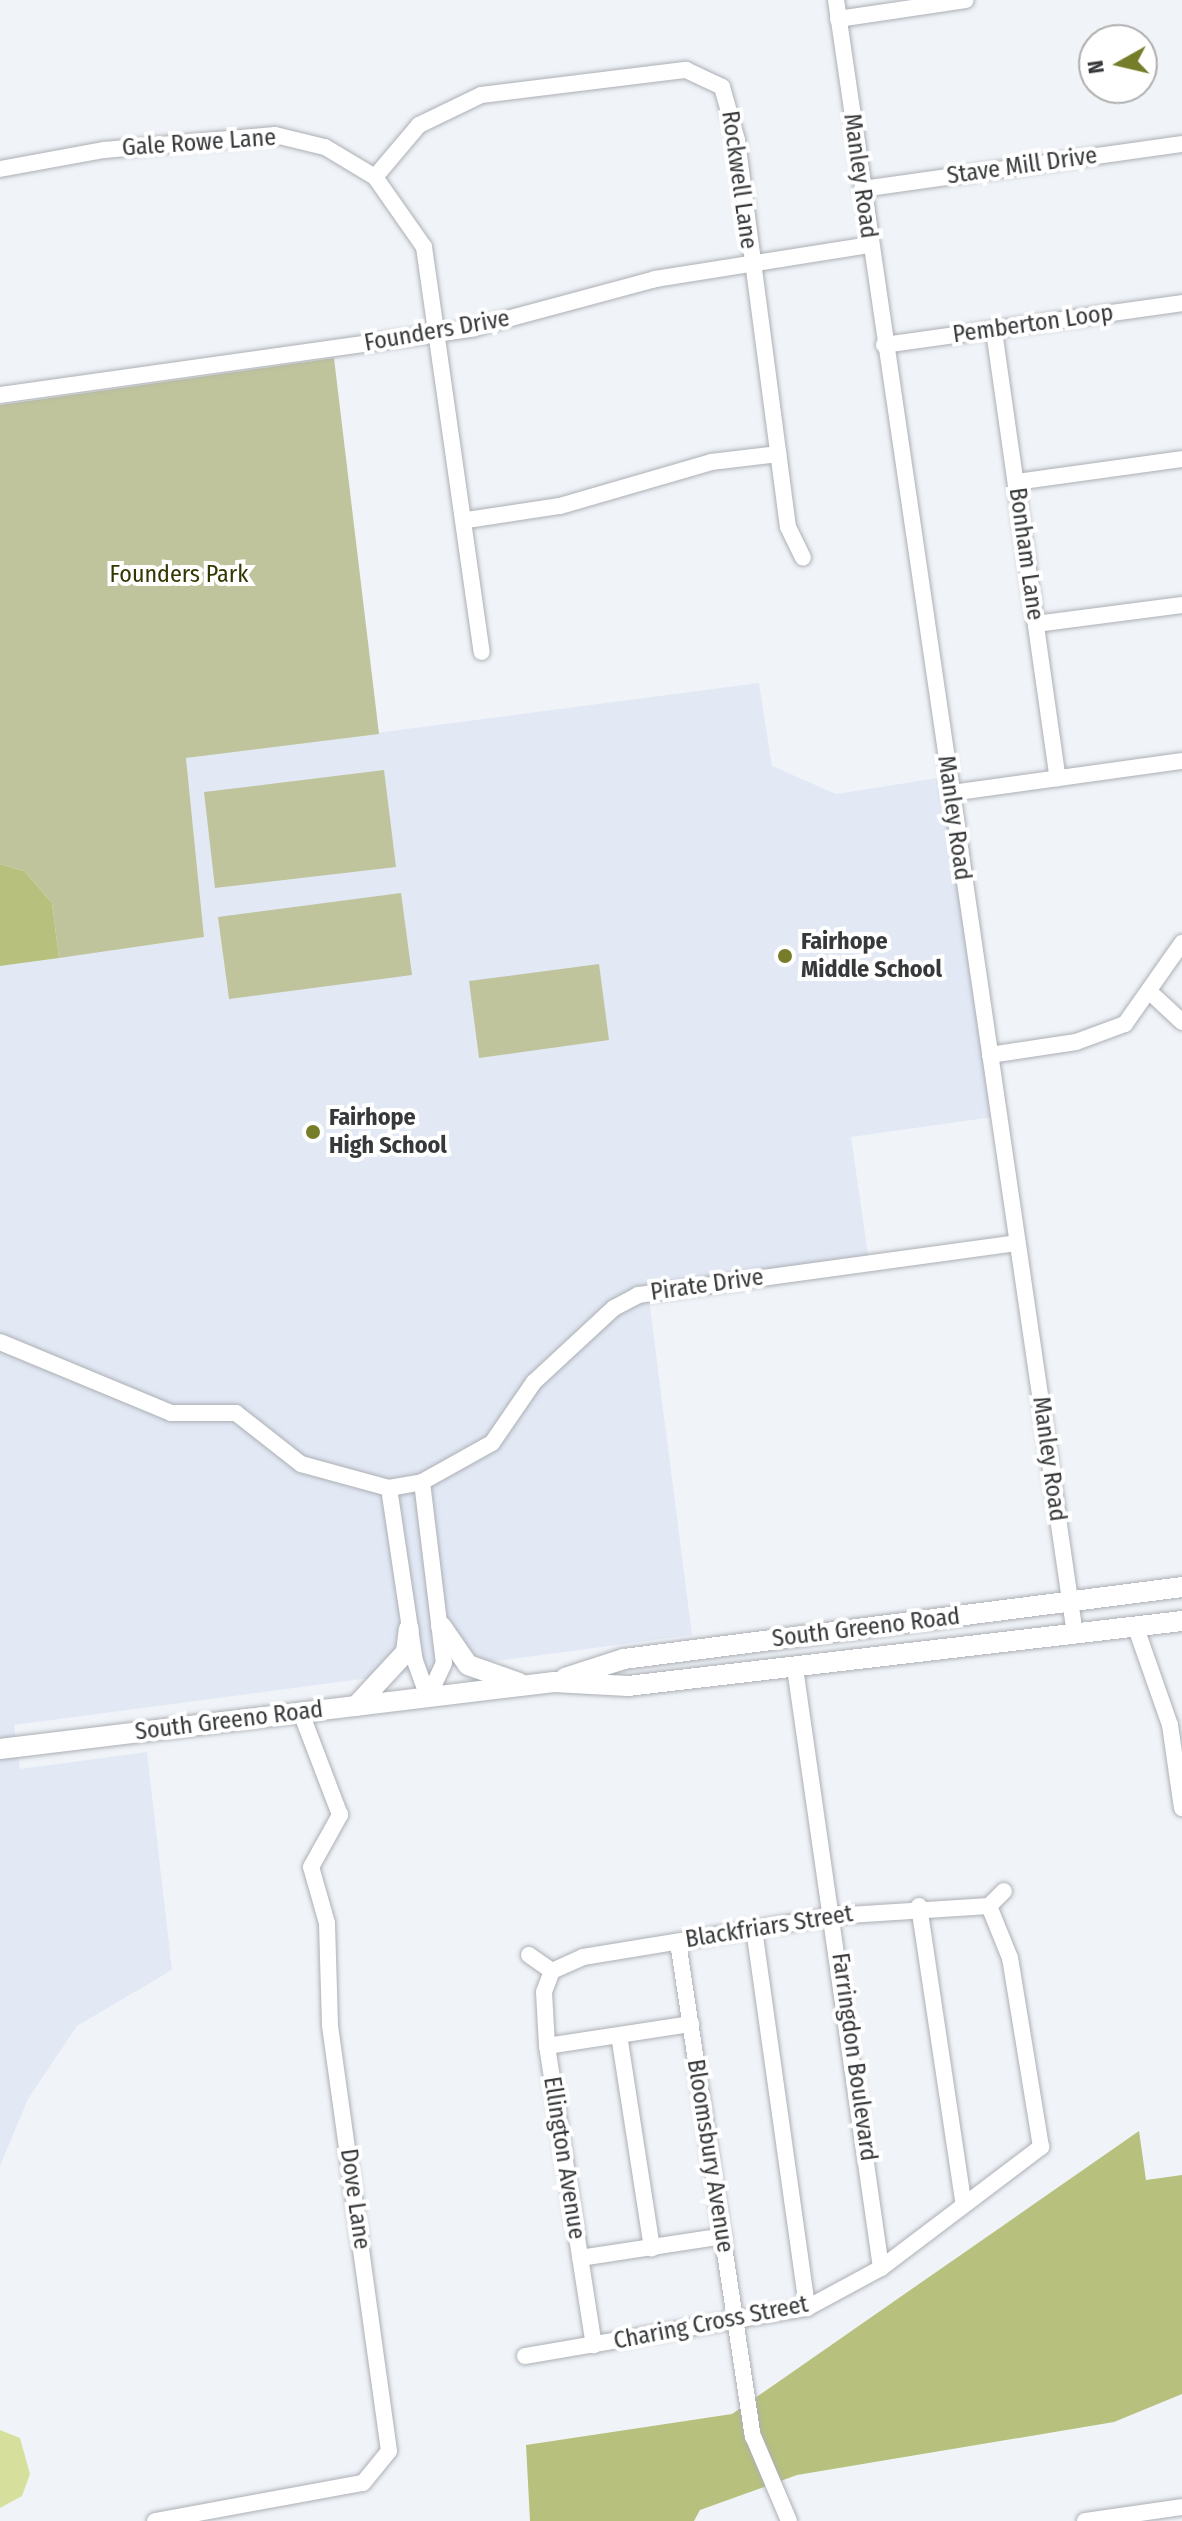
<!DOCTYPE html>
<html>
<head>
<meta charset="utf-8">
<style>
  body { margin:0 }
  #map { position:relative; width:1182px; height:2521px; overflow:hidden; background:#f0f4f9; font-family:"Fira Sans Condensed",sans-serif }
  div>[style] { position:absolute }
  [style*='--x'] { left:calc(var(--x)*1px); top:calc(var(--y)*1px); width:calc(var(--w)*1px); rotate:calc(var(--a)*1deg) }
  .built>* { inset:0; background:#e2e9f5 }
  .green>* { inset:0; background:#bfc49c }
  .forest>* { inset:0; background:#b8c07d }
  .water>* { inset:0; background:#d7df9c }
  .roads { filter:drop-shadow(0 0 2px #acafb4) drop-shadow(0 0 2px #acafb4) }
  .minor>* { height:16px; margin:-8px; padding:0 8px; transform-origin:8px; border-radius:8px; background:#fff }
  .major>* { height:20px; margin:-10px; padding:0 10px; transform-origin:10px; border-radius:10px; background:#fff }
  .dots>* { width:22px; height:22px; translate:-50% -50%; box-sizing:border-box; border:4px solid #fff; border-radius:50% }
  span { translate:-50% -50%; white-space:nowrap; text-align:center; line-height:1.15; -webkit-text-stroke:8px #fff; paint-order:stroke }
  .street-label { font-size:24px; color:#36383a }
  .park-label { font-size:24px; color:#343702 }
  .poi-label { font-size:24px; color:#36383a; font-weight:700 }
  .left { translate:0 -50%; text-align:left }
  .north { position:absolute; left:1078px; top:24px; width:80px; height:80px; box-sizing:border-box; background:#fff; border:2px solid #afafb0; border-radius:50%; rotate:262deg; font-size:22px; font-weight:700; line-height:32px; text-align:center; color:#36383a }
  .north::after { content:''; display:block; margin:auto; width:28px; height:36px; background:#767d28; clip-path:polygon(50% 0,100% 100%,50% 72%,0 100%) }
</style>
</head>
<body>
<div id="map">
  <div class="built">
    <i style="clip-path:polygon(759px 683px,772px 766px,836px 794px,944px 777px,993px 1117px,851px 1137px,870px 1268px,649px 1299px,692px 1635px,14px 1725px,20px 1769px,147px 1752px,172px 1970px,77px 2026px,28px 2099px,0 2166px,0 966px,204px 937px,186px 758px)"></i>
  </div>
  <div class="green">
    <i style="clip-path:polygon(334px 358px,379px 734px,186px 758px,204px 937px,59px 958px,52px 903px,24px 871px,0 864px,0 405px)"></i>
    <i style="clip-path:polygon(384px 770px,396px 867px,215px 888px,204px 792px)"></i>
    <i style="clip-path:polygon(401px 893px,412px 975px,229px 999px,218px 917px)"></i>
    <i style="clip-path:polygon(599px 964px,609px 1040px,479px 1058px,469px 981px)"></i>
  </div>
  <div class="forest">
    <i style="clip-path:polygon(0 864px,24px 871px,52px 903px,59px 958px,0 966px)"></i>
    <i style="clip-path:polygon(1139px 2131px,1146px 2180px,1182px 2175px,1182px 2394px,1114px 2422px,797px 2475px,700px 2510px,694px 2521px,530px 2521px,526px 2445px,732px 2414px)"></i>
  </div>
  <div class="water">
    <i style="clip-path:polygon(0 2430px,20px 2438px,30px 2474px,22px 2496px,0 2508px)"></i>
  </div>
  <div class="roads">
    <div class="minor">
      <i style="--x:836;--y:0;--w:1652;--a:81.68"></i>
      <i style="--x:838;--y:19;--w:129;--a:-8.4"></i>
      <i style="--x:0;--y:169;--w:106;--a:-10.4"></i>
      <i style="--x:104;--y:150;--w:172;--a:-5"></i>
      <i style="--x:275;--y:135;--w:51;--a:13.5"></i>
      <i style="--x:325;--y:147;--w:58;--a:31"></i>
      <i style="--x:375;--y:177;--w:85;--a:55"></i>
      <i style="--x:424;--y:247;--w:409;--a:81.9"></i>
      <i style="--x:375;--y:177;--w:68;--a:-49.8"></i>
      <i style="--x:419;--y:125;--w:69;--a:-25.8"></i>
      <i style="--x:481;--y:95;--w:207;--a:-7"></i>
      <i style="--x:686;--y:70;--w:40;--a:25"></i>
      <i style="--x:722;--y:87;--w:55;--a:74.2"></i>
      <i style="--x:737;--y:140;--w:390;--a:82.5"></i>
      <i style="--x:788;--y:527;--w:34;--a:64"></i>
      <i style="--x:862;--y:189;--w:323;--a:-8"></i>
      <i style="--x:994;--y:331;--w:452;--a:81.9"></i>
      <i style="--x:884;--y:345;--w:301;--a:-8"></i>
      <i style="--x:0;--y:395;--w:479;--a:-8"></i>
      <i style="--x:474;--y:328;--w:188;--a:-15.1"></i>
      <i style="--x:655;--y:279;--w:218;--a:-9"></i>
      <i style="--x:1016;--y:482;--w:168;--a:-7.9"></i>
      <i style="--x:467;--y:520;--w:94;--a:-8.6"></i>
      <i style="--x:560;--y:506;--w:157;--a:-16.2"></i>
      <i style="--x:711;--y:462;--w:68;--a:-6.7"></i>
      <i style="--x:1036;--y:624;--w:147;--a:-7.4"></i>
      <i style="--x:951;--y:793;--w:233;--a:-7.9"></i>
      <i style="--x:1152;--y:994;--w:41;--a:43"></i>
      <i style="--x:990;--y:1055;--w:87;--a:-8.6"></i>
      <i style="--x:1076;--y:1042;--w:52;--a:-20.2"></i>
      <i style="--x:1125;--y:1024;--w:99;--a:-54.9"></i>
      <i style="--x:0;--y:1342;--w:185;--a:22.5"></i>
      <i style="--x:171;--y:1413;--w:65;--a:0"></i>
      <i style="--x:236;--y:1413;--w:83;--a:38.1"></i>
      <i style="--x:301;--y:1464;--w:91;--a:15.3"></i>
      <i style="--x:389;--y:1488;--w:34;--a:-10"></i>
      <i style="--x:422;--y:1482;--w:80;--a:-29.1"></i>
      <i style="--x:492;--y:1443;--w:74;--a:-55.5"></i>
      <i style="--x:534;--y:1382;--w:109;--a:-42.8"></i>
      <i style="--x:614;--y:1308;--w:27;--a:-28"></i>
      <i style="--x:638;--y:1295;--w:383;--a:-7.8"></i>
      <i style="--x:422;--y:1482;--w:182;--a:83.1"></i>
      <i style="--x:444;--y:1663;--w:38;--a:115"></i>
      <i style="--x:389;--y:1488;--w:175;--a:81.5"></i>
      <i style="--x:415;--y:1661;--w:38;--a:70"></i>
      <i style="--x:1136;--y:1628;--w:103;--a:70.7"></i>
      <i style="--x:1170;--y:1725;--w:84;--a:81.8"></i>
      <i style="--x:795;--y:1668;--w:606;--a:81.84"></i>
      <i style="--x:919;--y:1906;--w:299;--a:81.5"></i>
      <i style="--x:989;--y:1906;--w:21;--a:-45"></i>
      <i style="--x:754;--y:1929;--w:383;--a:82"></i>
      <i style="--x:678;--y:1942;--w:500;--a:81.4"></i>
      <i style="--x:753;--y:2436;--w:92;--a:67"></i>
      <i style="--x:529;--y:1955;--w:28;--a:35"></i>
      <i style="--x:552;--y:1971;--w:34;--a:-24"></i>
      <i style="--x:583;--y:1957;--w:253;--a:-9.3"></i>
      <i style="--x:833;--y:1916;--w:156;--a:-3.7"></i>
      <i style="--x:552;--y:1971;--w:22;--a:111"></i>
      <i style="--x:544;--y:1992;--w:54;--a:86.8"></i>
      <i style="--x:547;--y:2046;--w:303;--a:81.1"></i>
      <i style="--x:619;--y:2035;--w:216;--a:81.2"></i>
      <i style="--x:547;--y:2046;--w:146;--a:-8.7"></i>
      <i style="--x:580;--y:2258;--w:145;--a:-8.7"></i>
      <i style="--x:525;--y:2356;--w:286;--a:-9.7"></i>
      <i style="--x:807;--y:2308;--w:84;--a:-28.4"></i>
      <i style="--x:881;--y:2268;--w:201;--a:-37.1"></i>
      <i style="--x:1041;--y:2147;--w:192;--a:-99.3"></i>
      <i style="--x:1010;--y:1958;--w:56;--a:-112"></i>
      <i style="--x:155;--y:2521;--w:211;--a:-10.4"></i>
      <i style="--x:363;--y:2483;--w:41;--a:-50.9"></i>
      <i style="--x:389;--y:2451;--w:430;--a:-97.9"></i>
      <i style="--x:330;--y:2025;--w:102;--a:-91.7"></i>
      <i style="--x:327;--y:1923;--w:58;--a:-105.9"></i>
      <i style="--x:311;--y:1867;--w:60;--a:-60.9"></i>
      <i style="--x:340;--y:1815;--w:109;--a:-110.9"></i>
      <i style="--x:1085;--y:2521;--w:98;--a:-8.2"></i>
    </div>
    <div class="major">
      <i style="--x:441;--y:1626;--w:47;--a:55.3"></i>
      <i style="--x:468;--y:1665;--w:54;--a:19.4"></i>
      <i style="--x:565;--y:1678;--w:62;--a:-17.9"></i>
      <i style="--x:624;--y:1659;--w:563;--a:-7.35"></i>
      <i style="--x:356;--y:1706;--w:74;--a:-47.2"></i>
      <i style="--x:406;--y:1652;--w:23;--a:-83"></i>
      <i style="--x:0;--y:1749;--w:558;--a:-6.9"></i>
      <i style="--x:554;--y:1682;--w:74;--a:3.1"></i>
      <i style="--x:628;--y:1686;--w:558;--a:-6.69"></i>
    </div>
  </div>
  <div class="dots">
    <i style="left:785px;top:956px;background:#767d28"></i>
    <i style="left:313px;top:1132px;background:#767d28"></i>
  </div>
  <div class="street-label">
    <span style="left:199px;top:143px;rotate:-4deg">Gale Rowe Lane</span>
    <span style="left:1022px;top:166px;rotate:-8deg">Stave Mill Drive</span>
    <span style="left:860px;top:176px;rotate:82deg">Manley Road</span>
    <span style="left:739px;top:180px;rotate:82deg">Rockwell Lane</span>
    <span style="left:1033px;top:324px;rotate:-8deg">Pemberton Loop</span>
    <span style="left:437px;top:331px;rotate:-10deg">Founders Drive</span>
    <span style="left:1026px;top:554px;rotate:82deg">Bonham Lane</span>
    <span style="left:954px;top:818px;rotate:82deg">Manley Road</span>
    <span style="left:707px;top:1285px;rotate:-8deg">Pirate Drive</span>
    <span style="left:1049px;top:1459px;rotate:82deg">Manley Road</span>
    <span style="left:866px;top:1628px;rotate:-7deg">South Greeno Road</span>
    <span style="left:229px;top:1721px;rotate:-7deg">South Greeno Road</span>
    <span style="left:769px;top:1927px;rotate:-9deg">Blackfriars Street</span>
    <span style="left:854px;top:2057px;rotate:82deg">Farringdon Boulevard</span>
    <span style="left:710px;top:2156px;rotate:81deg">Bloomsbury Avenue</span>
    <span style="left:564px;top:2158px;rotate:81deg">Ellington Avenue</span>
    <span style="left:355px;top:2199px;rotate:82deg">Dove Lane</span>
    <span style="left:711px;top:2323px;rotate:-11deg">Charing Cross Street</span>
  </div>
  <div class="park-label">
    <span style="left:179px;top:575px">Founders Park</span>
  </div>
  <div class="poi-label">
    <span class="left" style="left:801px;top:956px">Fairhope<br>Middle School</span>
    <span class="left" style="left:329px;top:1132px">Fairhope<br>High School</span>
  </div>
  <div class="north">N</div>
</div>
</body>
</html>
